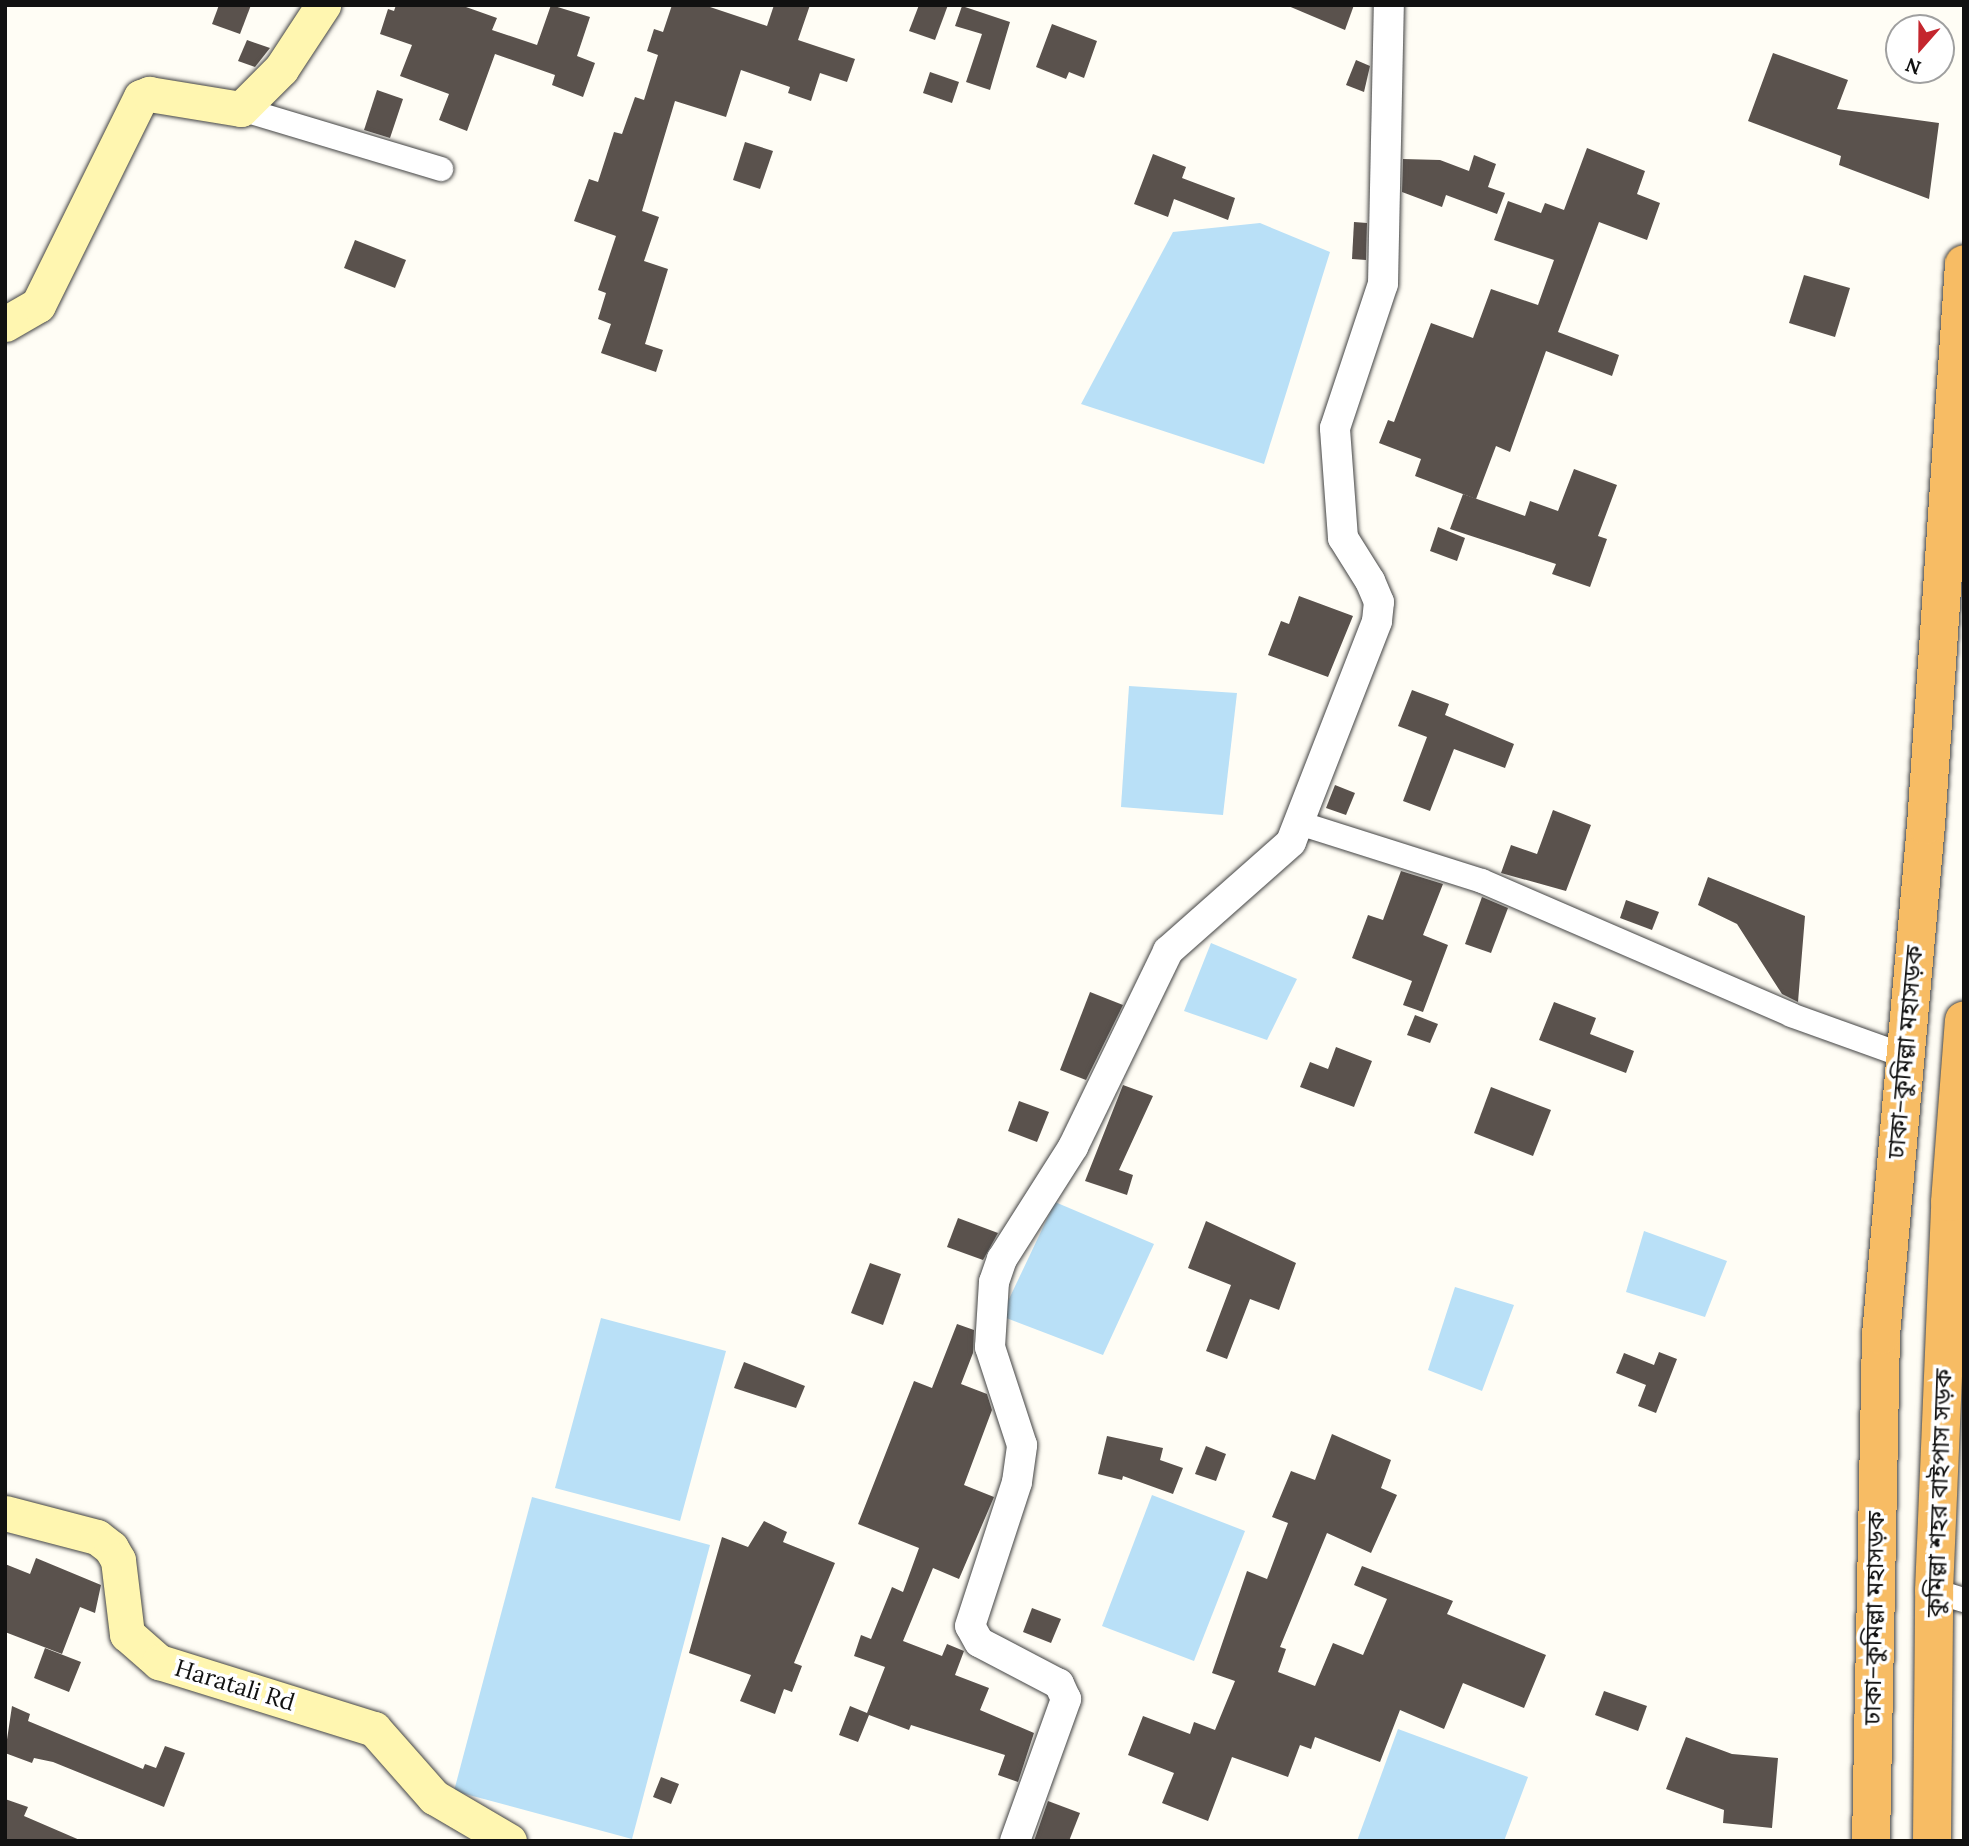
<!DOCTYPE html>
<html>
<head>
<meta charset="utf-8">
<style>
  body { margin:0 }
  #map { position:relative; width:1969px; height:1846px; overflow:hidden; background:#fffdf5; font-family:Lora,"Noto Sans Bengali",serif }
  div>[style] { position:absolute }
  [style*='--x'] { left:calc(var(--x)*1px); top:calc(var(--y)*1px); width:calc(var(--w)*1px); rotate:calc(var(--a)*1deg) }
  .water>* { inset:0; background:#b9e0f7 }
  .building>* { inset:0; background:#5a524d }
  .roads { filter:drop-shadow(0 0 2px #444) drop-shadow(0 0 2px #444) }
  .minor>* { height:24px; margin:-12px; padding:0 12px; transform-origin:12px; border-radius:12px; background:#fff }
  .tertiary>* { height:30px; margin:-15px; padding:0 15px; transform-origin:15px; border-radius:15px; background:#fff }
  .secondary>* { height:35px; margin:-17.5px; padding:0 17.5px; transform-origin:17.5px; border-radius:17.5px; background:#fff6b0 }
  .trunk>* { height:38px; margin:-19px; padding:0 19px; transform-origin:19px; border-radius:19px; background:#f7bc64 }
  span { translate:-50% -50%; white-space:nowrap; text-align:center; line-height:1.15; -webkit-text-stroke:7px #fff; paint-order:stroke }
  .street-label { font-size:24px; color:#111 }
  .frame { position:absolute; inset:0; border:7px solid #111; pointer-events:none }
  .north { position:absolute; left:1885px; top:14px; width:70px; height:70px; box-sizing:border-box; background:#fff; border:2px solid #a0a0a0; border-radius:50%; rotate:201deg; font-size:19px; font-weight:700; line-height:28px; text-align:center; color:#111 }
  .north::after { content:''; display:block; margin:auto; width:24px; height:32px; background:#c4262e; clip-path:polygon(50% 0,100% 100%,50% 72%,0 100%) }
</style>
</head>
<body>
<div id="map">
  <div class="water">
    <i style="clip-path:polygon(1260px 223px,1330px 252px,1264px 464px,1081px 404px,1173px 232px)"></i>
    <i style="clip-path:polygon(1129px 686px,1237px 693px,1223px 815px,1121px 807px)"></i>
    <i style="clip-path:polygon(1211px 943px,1297px 979px,1267px 1040px,1184px 1011px)"></i>
    <i style="clip-path:polygon(1055px 1202px,1154px 1244px,1103px 1355px,1001px 1316px)"></i>
    <i style="clip-path:polygon(1644px 1231px,1727px 1261px,1705px 1317px,1626px 1292px)"></i>
    <i style="clip-path:polygon(1455px 1287px,1514px 1305px,1482px 1391px,1428px 1370px)"></i>
    <i style="clip-path:polygon(601px 1318px,726px 1351px,680px 1521px,555px 1488px)"></i>
    <i style="clip-path:polygon(1152px 1495px,1245px 1531px,1194px 1661px,1102px 1626px)"></i>
    <i style="clip-path:polygon(532px 1497px,710px 1545px,632px 1839px,454px 1791px)"></i>
    <i style="clip-path:polygon(1398px 1729px,1528px 1777px,1504px 1841px,1357px 1841px)"></i>
  </div>
  <div class="building">
    <i style="clip-path:polygon(219px 5px,251px 5px,240px 34px,212px 24px)"></i>
    <i style="clip-path:polygon(396px 5px,466px 7px,497px 18px,492px 30px,537px 45px,551px 5px,590px 17px,577px 56px,595px 63px,583px 97px,552px 85px,555px 75px,495px 54px,467px 131px,439px 120px,449px 94px,400px 76px,412px 45px,380px 34px,388px 9px,394px 11px)"></i>
    <i style="clip-path:polygon(672px 5px,704px 5px,767px 26px,774px 5px,810px 5px,798px 40px,855px 59px,847px 82px,820px 73px,811px 101px,788px 93px,790px 87px,741px 70px,726px 117px,675px 101px,642px 211px,659px 217px,644px 261px,668px 269px,645px 344px,663px 350px,656px 372px,601px 353px,611px 324px,598px 319px,606px 293px,598px 290px,616px 236px,574px 221px,589px 179px,598px 182px,614px 132px,622px 134px,635px 97px,644px 100px,658px 55px,647px 51px,654px 29px,663px 32px)"></i>
    <i style="clip-path:polygon(919px 5px,948px 5px,935px 40px,909px 31px)"></i>
    <i style="clip-path:polygon(1286px 5px,1354px 5px,1345px 30px)"></i>
    <i style="clip-path:polygon(962px 6px,1010px 22px,990px 90px,966px 82px,982px 34px,955px 26px)"></i>
    <i style="clip-path:polygon(1052px 24px,1097px 41px,1084px 78px,1069px 72px,1066px 79px,1036px 67px)"></i>
    <i style="clip-path:polygon(247px 40px,270px 48px,255px 67px,238px 61px)"></i>
    <i style="clip-path:polygon(1773px 53px,1848px 80px,1837px 109px,1939px 123px,1929px 199px,1839px 165px,1841px 156px,1748px 121px)"></i>
    <i style="clip-path:polygon(1356px 60px,1370px 66px,1364px 92px,1346px 85px)"></i>
    <i style="clip-path:polygon(930px 72px,959px 82px,952px 103px,923px 93px)"></i>
    <i style="clip-path:polygon(377px 90px,403px 99px,390px 138px,364px 130px)"></i>
    <i style="clip-path:polygon(745px 142px,773px 151px,760px 189px,733px 180px)"></i>
    <i style="clip-path:polygon(1587px 148px,1645px 171px,1637px 194px,1660px 203px,1647px 240px,1599px 222px,1558px 332px,1619px 355px,1612px 376px,1546px 351px,1510px 452px,1496px 446px,1476px 499px,1415px 476px,1421px 459px,1379px 443px,1388px 420px,1394px 422px,1431px 323px,1473px 338px,1491px 289px,1538px 305px,1554px 260px,1494px 240px,1508px 201px,1541px 213px,1545px 203px,1564px 210px)"></i>
    <i style="clip-path:polygon(1153px 154px,1186px 167px,1182px 178px,1235px 198px,1228px 220px,1174px 199px,1168px 217px,1134px 204px)"></i>
    <i style="clip-path:polygon(1474px 155px,1496px 164px,1488px 187px,1505px 193px,1497px 214px,1446px 195px,1442px 207px,1402px 192px,1403px 159px,1440px 160px,1469px 171px)"></i>
    <i style="clip-path:polygon(1354px 222px,1367px 223px,1366px 260px,1352px 259px)"></i>
    <i style="clip-path:polygon(355px 240px,406px 260px,395px 288px,344px 268px)"></i>
    <i style="clip-path:polygon(1804px 275px,1850px 288px,1835px 337px,1789px 323px)"></i>
    <i style="clip-path:polygon(1574px 469px,1617px 485px,1598px 536px,1607px 539px,1590px 587px,1552px 574px,1556px 564px,1450px 529px,1463px 494px,1525px 516px,1530px 501px,1558px 511px)"></i>
    <i style="clip-path:polygon(1438px 527px,1465px 538px,1457px 561px,1430px 551px)"></i>
    <i style="clip-path:polygon(1299px 596px,1353px 616px,1328px 677px,1268px 655px,1281px 621px,1289px 624px)"></i>
    <i style="clip-path:polygon(1412px 690px,1449px 704px,1445px 715px,1514px 744px,1505px 768px,1454px 749px,1430px 811px,1403px 801px,1427px 737px,1398px 726px)"></i>
    <i style="clip-path:polygon(1335px 785px,1355px 793px,1346px 815px,1326px 808px)"></i>
    <i style="clip-path:polygon(1553px 810px,1591px 825px,1566px 891px,1501px 873px,1511px 845px,1537px 854px)"></i>
    <i style="clip-path:polygon(1401px 871px,1443px 884px,1423px 935px,1448px 945px,1423px 1012px,1403px 1005px,1412px 981px,1352px 958px,1368px 915px,1383px 920px)"></i>
    <i style="clip-path:polygon(1708px 877px,1805px 916px,1798px 1002px,1782px 994px,1737px 924px,1698px 905px)"></i>
    <i style="clip-path:polygon(1482px 897px,1508px 908px,1491px 953px,1465px 944px)"></i>
    <i style="clip-path:polygon(1626px 900px,1659px 912px,1652px 930px,1620px 918px)"></i>
    <i style="clip-path:polygon(1090px 992px,1123px 1005px,1086px 1080px,1060px 1070px)"></i>
    <i style="clip-path:polygon(1554px 1002px,1596px 1018px,1590px 1034px,1634px 1051px,1626px 1073px,1539px 1040px)"></i>
    <i style="clip-path:polygon(1415px 1015px,1438px 1024px,1430px 1043px,1407px 1035px)"></i>
    <i style="clip-path:polygon(1336px 1047px,1372px 1061px,1354px 1107px,1300px 1087px,1310px 1062px,1328px 1069px)"></i>
    <i style="clip-path:polygon(1123px 1085px,1153px 1096px,1119px 1170px,1133px 1175px,1127px 1195px,1085px 1181px)"></i>
    <i style="clip-path:polygon(1491px 1087px,1551px 1110px,1533px 1156px,1474px 1133px)"></i>
    <i style="clip-path:polygon(1019px 1101px,1049px 1112px,1037px 1142px,1008px 1131px)"></i>
    <i style="clip-path:polygon(958px 1218px,998px 1233px,983px 1260px,947px 1247px)"></i>
    <i style="clip-path:polygon(1206px 1221px,1296px 1263px,1279px 1310px,1250px 1299px,1227px 1359px,1206px 1351px,1231px 1285px,1188px 1268px)"></i>
    <i style="clip-path:polygon(870px 1263px,901px 1274px,883px 1325px,851px 1313px)"></i>
    <i style="clip-path:polygon(957px 1324px,974px 1330px,973px 1353px,961px 1384px,987px 1394px,992px 1410px,964px 1485px,994px 1497px,959px 1579px,933px 1568px,903px 1641px,942px 1656px,947px 1644px,964px 1651px,955px 1675px,989px 1688px,980px 1710px,1034px 1733px,1018px 1782px,998px 1775px,1005px 1755px,911px 1725px,909px 1730px,869px 1715px,858px 1742px,839px 1735px,850px 1706px,867px 1713px,885px 1667px,854px 1656px,861px 1635px,871px 1639px,892px 1587px,903px 1592px,919px 1548px,858px 1524px,914px 1381px,932px 1388px)"></i>
    <i style="clip-path:polygon(1659px 1352px,1677px 1359px,1656px 1413px,1638px 1406px,1646px 1385px,1616px 1373px,1624px 1353px,1654px 1365px)"></i>
    <i style="clip-path:polygon(744px 1362px,805px 1386px,796px 1408px,734px 1388px)"></i>
    <i style="clip-path:polygon(1332px 1434px,1391px 1460px,1381px 1488px,1397px 1495px,1371px 1553px,1327px 1533px,1280px 1647px,1286px 1649px,1278px 1672px,1315px 1686px,1333px 1643px,1363px 1655px,1387px 1599px,1354px 1585px,1362px 1566px,1453px 1601px,1447px 1614px,1546px 1655px,1524px 1708px,1463px 1683px,1444px 1729px,1400px 1710px,1380px 1762px,1315px 1737px,1311px 1749px,1300px 1745px,1288px 1777px,1232px 1757px,1208px 1821px,1162px 1803px,1174px 1773px,1128px 1755px,1143px 1716px,1190px 1734px,1194px 1722px,1215px 1730px,1235px 1681px,1212px 1673px,1247px 1571px,1267px 1579px,1288px 1523px,1272px 1517px,1291px 1471px,1315px 1480px)"></i>
    <i style="clip-path:polygon(1107px 1436px,1163px 1448px,1160px 1460px,1183px 1468px,1173px 1494px,1123px 1476px,1122px 1480px,1098px 1474px)"></i>
    <i style="clip-path:polygon(1206px 1446px,1226px 1454px,1216px 1481px,1195px 1474px)"></i>
    <i style="clip-path:polygon(764px 1521px,787px 1532px,783px 1542px,835px 1563px,794px 1663px,802px 1666px,792px 1692px,784px 1689px,775px 1714px,740px 1701px,751px 1675px,689px 1653px,722px 1537px,748px 1547px)"></i>
    <i style="clip-path:polygon(36px 1558px,101px 1585px,95px 1613px,80px 1607px,62px 1654px,5px 1632px,5px 1564px,30px 1574px)"></i>
    <i style="clip-path:polygon(1032px 1608px,1061px 1619px,1051px 1643px,1023px 1632px)"></i>
    <i style="clip-path:polygon(45px 1648px,81px 1662px,69px 1692px,34px 1678px)"></i>
    <i style="clip-path:polygon(1604px 1691px,1647px 1706px,1638px 1731px,1595px 1715px)"></i>
    <i style="clip-path:polygon(12px 1706px,30px 1714px,28px 1721px,143px 1769px,145px 1764px,156px 1768px,165px 1746px,185px 1753px,164px 1807px,53px 1762px,34px 1758px,32px 1763px,5px 1753px)"></i>
    <i style="clip-path:polygon(1686px 1737px,1732px 1754px,1778px 1758px,1772px 1828px,1723px 1823px,1724px 1810px,1666px 1789px)"></i>
    <i style="clip-path:polygon(661px 1777px,679px 1784px,671px 1804px,653px 1797px)"></i>
    <i style="clip-path:polygon(5px 1799px,28px 1807px,24px 1816px,82px 1841px,5px 1841px)"></i>
    <i style="clip-path:polygon(1048px 1801px,1080px 1813px,1069px 1841px,1034px 1841px)"></i>
  </div>
  <div class="roads">
    <div class="minor">
      <i style="--x:241;--y:109;--w:209;--a:16.7"></i>
      <i style="--x:1299;--y:823;--w:192;--a:17.6"></i>
      <i style="--x:1482;--y:881;--w:337;--a:23.4"></i>
      <i style="--x:1791;--y:1015;--w:121;--a:19.8"></i>
      <i style="--x:1934;--y:1591;--w:31;--a:17"></i>
    </div>
    <div class="tertiary">
      <i style="--x:1015;--y:1841;--w:151;--a:-70.2"></i>
      <i style="--x:1066;--y:1699;--w:17;--a:-115"></i>
      <i style="--x:1059;--y:1684;--w:90;--a:-152.3"></i>
      <i style="--x:979;--y:1642;--w:18;--a:-119"></i>
      <i style="--x:970;--y:1626;--w:151;--a:-71.9"></i>
      <i style="--x:1017;--y:1482;--w:37;--a:-82"></i>
      <i style="--x:1022;--y:1445;--w:103;--a:-108.1"></i>
      <i style="--x:990;--y:1347;--w:65;--a:-86.5"></i>
      <i style="--x:994;--y:1282;--w:24;--a:-71"></i>
      <i style="--x:1002;--y:1259;--w:133;--a:-57.6"></i>
      <i style="--x:1073;--y:1147;--w:218;--a:-64.1"></i>
      <i style="--x:1168;--y:951;--w:164;--a:-41.5"></i>
      <i style="--x:1291;--y:842;--w:237;--a:-68.7"></i>
      <i style="--x:1377;--y:621;--w:19;--a:-84"></i>
      <i style="--x:1379;--y:602;--w:23;--a:-113"></i>
      <i style="--x:1370;--y:581;--w:51;--a:-122.1"></i>
      <i style="--x:1343;--y:538;--w:110;--a:-94.2"></i>
      <i style="--x:1335;--y:428;--w:152;--a:-71.6"></i>
      <i style="--x:1383;--y:284;--w:279;--a:-88.8"></i>
    </div>
    <div class="secondary">
      <i style="--x:5;--y:324;--w:38;--a:-30"></i>
      <i style="--x:38;--y:305;--w:232;--a:-63.7"></i>
      <i style="--x:141;--y:97;--w:9;--a:-21"></i>
      <i style="--x:149;--y:94;--w:93;--a:9.3"></i>
      <i style="--x:241;--y:109;--w:57;--a:-45"></i>
      <i style="--x:281;--y:69;--w:77;--a:-56.7"></i>
      <i style="--x:5;--y:1513;--w:95;--a:14.6"></i>
      <i style="--x:97;--y:1537;--w:18;--a:38"></i>
      <i style="--x:111;--y:1548;--w:14;--a:60"></i>
      <i style="--x:118;--y:1560;--w:75;--a:83.1"></i>
      <i style="--x:127;--y:1634;--w:43;--a:41.2"></i>
      <i style="--x:159;--y:1662;--w:225;--a:17.3"></i>
      <i style="--x:374;--y:1729;--w:91;--a:48.6"></i>
      <i style="--x:434;--y:1797;--w:87;--a:30.4"></i>
    </div>
    <div class="trunk">
      <i style="--x:1871;--y:1841;--w:506;--a:-88.87"></i>
      <i style="--x:1881;--y:1335;--w:512;--a:-84.96"></i>
      <i style="--x:1926;--y:825;--w:562;--a:-86.12"></i>
      <i style="--x:1932;--y:1841;--w:250;--a:-89.5"></i>
      <i style="--x:1934;--y:1591;--w:389;--a:-87.6"></i>
      <i style="--x:1950;--y:1202;--w:182;--a:-85.6"></i>
    </div>
  </div>
  <div class="street-label">
    <span style="left:1905px;top:1052px;rotate:-85deg">ঢাকা–কুমিল্লা মহাসড়ক</span>
    <span style="left:1939px;top:1493px;rotate:-88deg">কুমিল্লা শহর বাইপাস সড়ক</span>
    <span style="left:1874px;top:1618px;rotate:-89deg">ঢাকা–কুমিল্লা মহাসড়ক</span>
    <span style="left:235px;top:1685px;rotate:17deg">Haratali Rd</span>
  </div>
  <div class="frame"></div>
  <div class="north">N</div>
</div>
</body>
</html>
